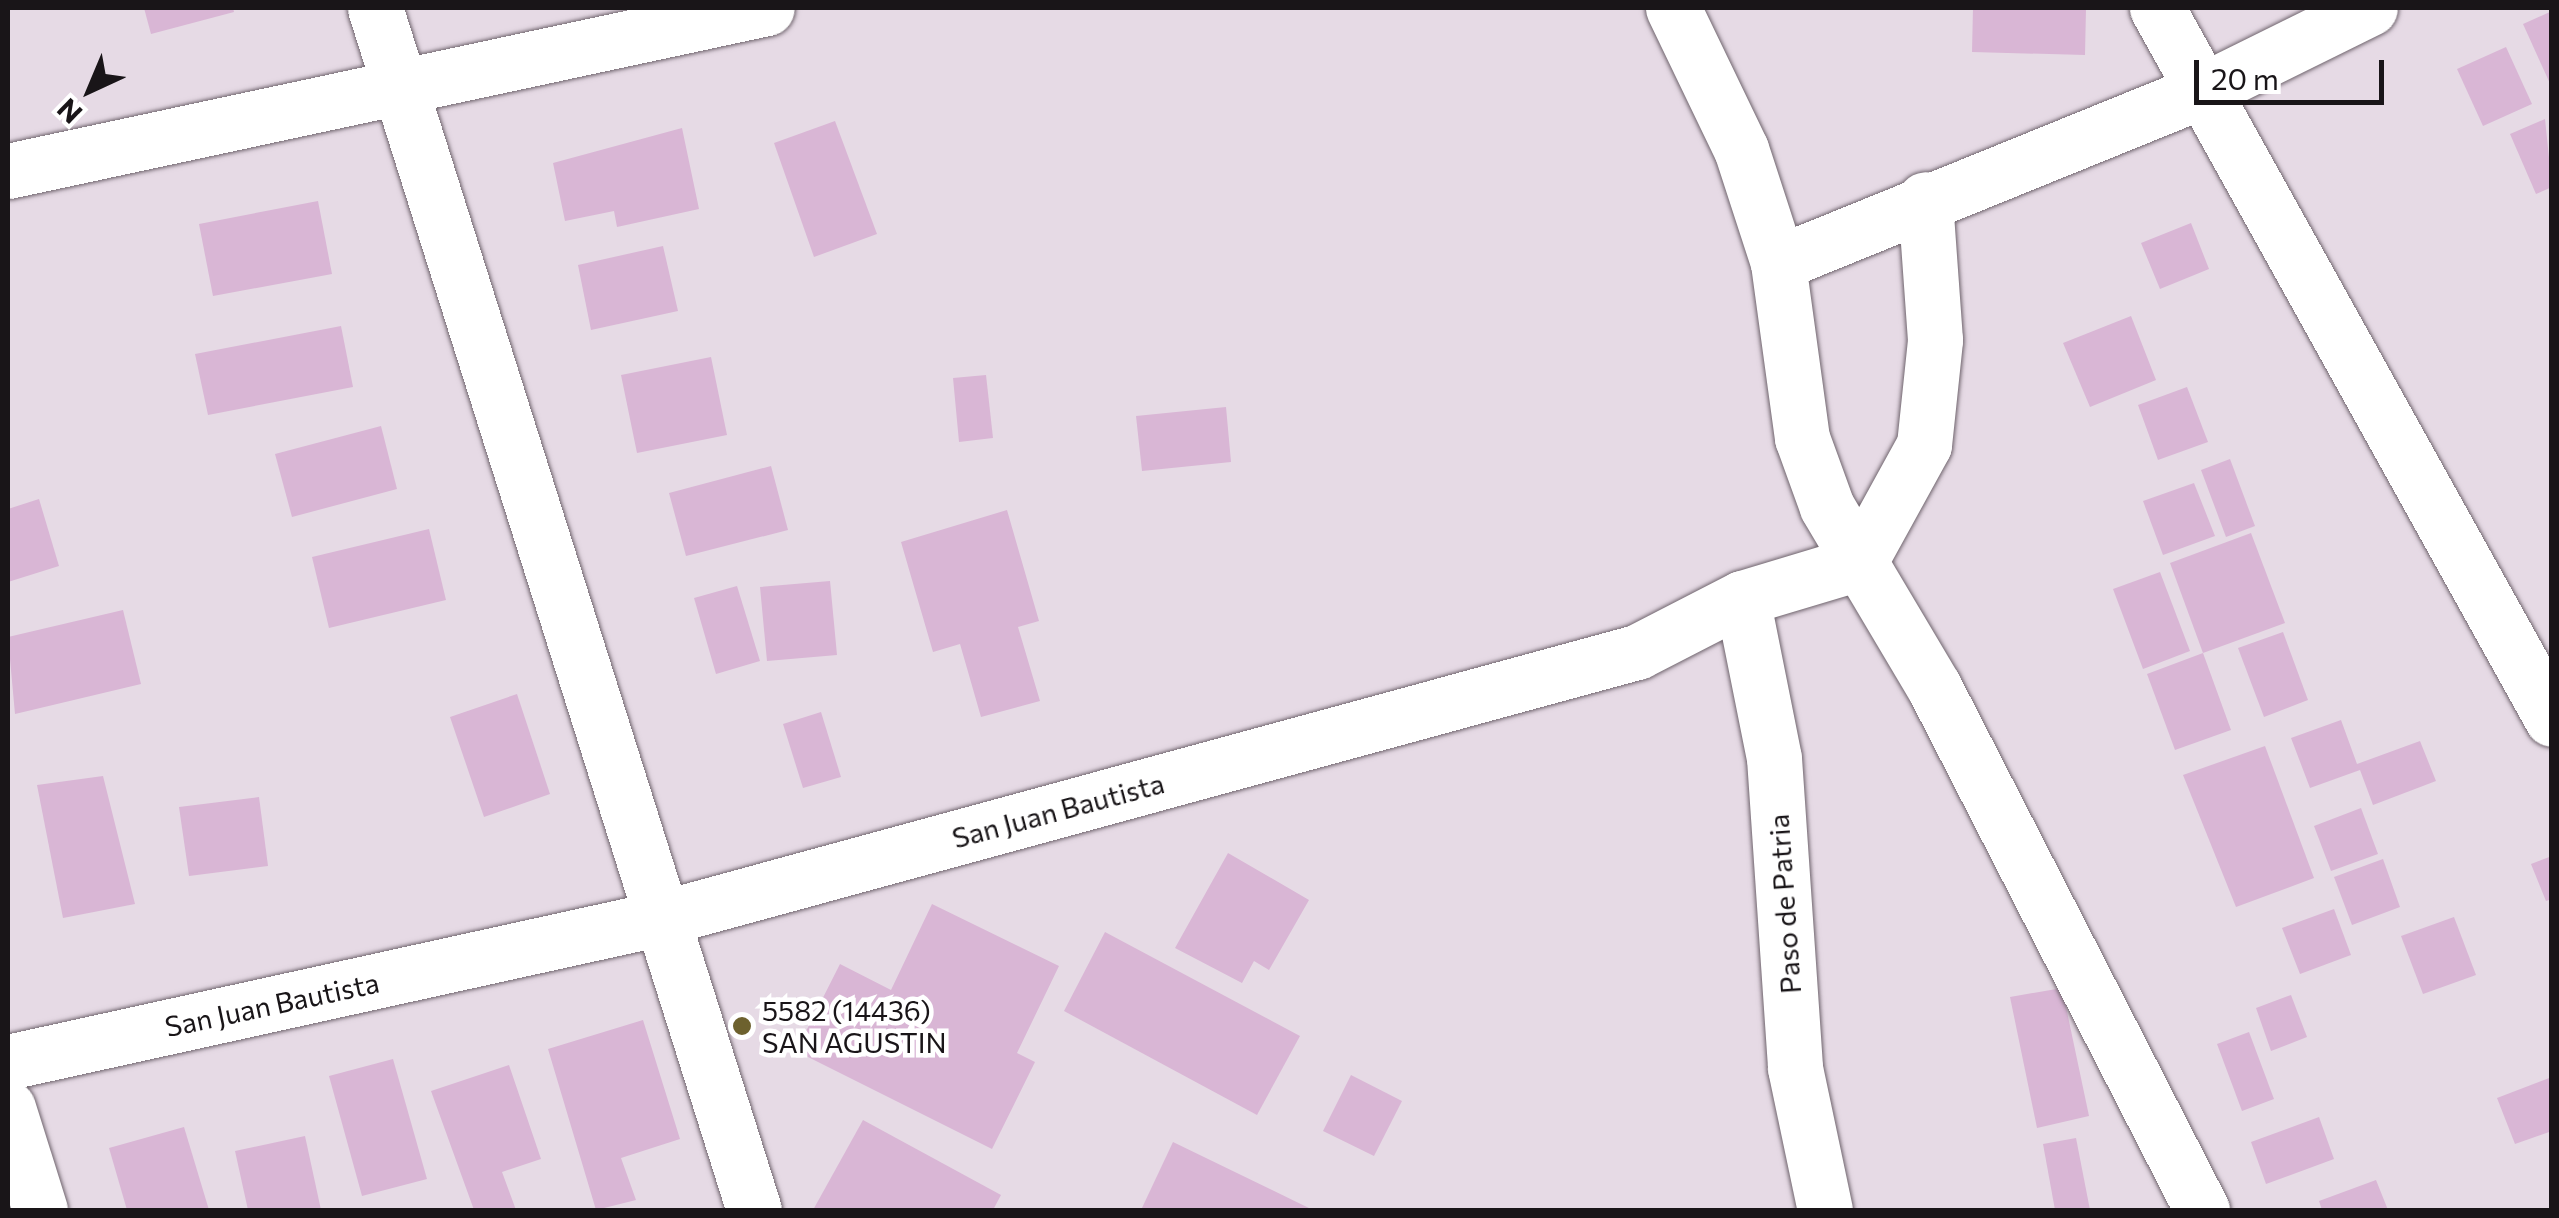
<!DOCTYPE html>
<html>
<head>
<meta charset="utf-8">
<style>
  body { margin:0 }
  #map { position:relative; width:2559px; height:1218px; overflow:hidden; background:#e6dae5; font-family:Commissioner,sans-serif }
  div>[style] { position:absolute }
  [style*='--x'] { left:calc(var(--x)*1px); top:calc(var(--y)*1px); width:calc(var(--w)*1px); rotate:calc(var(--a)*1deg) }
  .building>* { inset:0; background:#d9b6d5 }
  .roads { filter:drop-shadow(0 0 2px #6f646d) drop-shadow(0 0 2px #6f646d) }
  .street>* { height:55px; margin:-27.5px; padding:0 27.5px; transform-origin:27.5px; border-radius:27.5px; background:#fff }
  .dots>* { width:28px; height:28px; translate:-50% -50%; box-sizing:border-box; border:5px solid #fff; border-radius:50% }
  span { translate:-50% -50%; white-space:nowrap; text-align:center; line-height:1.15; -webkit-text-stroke:9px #fff; paint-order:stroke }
  .street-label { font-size:28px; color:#191518 }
  .poi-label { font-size:28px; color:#191518 }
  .left { translate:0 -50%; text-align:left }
  .frame { position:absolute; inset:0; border:10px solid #191518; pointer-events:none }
  .north { position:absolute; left:40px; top:40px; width:100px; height:100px; -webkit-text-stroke:8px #fff; paint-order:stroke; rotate:224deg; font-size:28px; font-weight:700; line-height:40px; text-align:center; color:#191518 }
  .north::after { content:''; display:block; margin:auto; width:35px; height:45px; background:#191518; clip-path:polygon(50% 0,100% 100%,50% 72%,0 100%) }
  .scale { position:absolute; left:2194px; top:60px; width:190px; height:45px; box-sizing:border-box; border:5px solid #191518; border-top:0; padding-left:12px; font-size:30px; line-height:35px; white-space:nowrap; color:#191518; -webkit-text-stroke:8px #fff; paint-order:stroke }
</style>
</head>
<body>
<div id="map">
  <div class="building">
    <i style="clip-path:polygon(144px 8px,233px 8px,234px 12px,151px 34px)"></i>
    <i style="clip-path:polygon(1973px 8px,2086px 8px,2085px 55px,1972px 52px)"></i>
    <i style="clip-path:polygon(2552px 11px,2552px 88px,2523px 24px)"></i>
    <i style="clip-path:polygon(2506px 47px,2532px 104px,2483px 126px,2457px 69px)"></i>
    <i style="clip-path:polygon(2545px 119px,2552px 187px,2536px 194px,2510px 134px)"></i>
    <i style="clip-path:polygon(835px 121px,877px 234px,814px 257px,774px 143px)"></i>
    <i style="clip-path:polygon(682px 128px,699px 209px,617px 227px,614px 211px,565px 221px,553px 163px)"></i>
    <i style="clip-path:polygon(318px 201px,332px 274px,213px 296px,199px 224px)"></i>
    <i style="clip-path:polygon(2191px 223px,2209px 269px,2160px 289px,2141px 243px)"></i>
    <i style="clip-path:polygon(663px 246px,678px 311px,591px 330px,578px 265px)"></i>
    <i style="clip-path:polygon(2131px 316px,2156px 380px,2090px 407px,2063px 343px)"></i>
    <i style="clip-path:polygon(341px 326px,353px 387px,208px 415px,195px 354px)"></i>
    <i style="clip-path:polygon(711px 357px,727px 435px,637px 453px,621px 375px)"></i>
    <i style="clip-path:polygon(986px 375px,993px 438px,959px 442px,953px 378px)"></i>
    <i style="clip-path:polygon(2187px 387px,2208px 442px,2158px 460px,2138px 405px)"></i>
    <i style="clip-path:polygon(1226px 407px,1231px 462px,1142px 471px,1136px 416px)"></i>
    <i style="clip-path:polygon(381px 426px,397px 489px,292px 517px,275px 454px)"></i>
    <i style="clip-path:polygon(2230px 459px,2255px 526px,2226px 537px,2201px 470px)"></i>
    <i style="clip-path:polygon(771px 466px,788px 530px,686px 556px,669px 493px)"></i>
    <i style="clip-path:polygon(2194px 483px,2215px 536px,2163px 555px,2143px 501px)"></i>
    <i style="clip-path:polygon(39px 499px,59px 566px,8px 582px,8px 509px)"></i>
    <i style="clip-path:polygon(1007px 510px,1039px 621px,1018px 627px,1040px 701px,981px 717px,960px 644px,933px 652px,901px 542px)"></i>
    <i style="clip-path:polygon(429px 529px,446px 600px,329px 628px,312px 557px)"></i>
    <i style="clip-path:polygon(2251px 533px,2285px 623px,2203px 653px,2170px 563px)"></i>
    <i style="clip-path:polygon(2160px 572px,2190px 651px,2143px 669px,2113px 589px)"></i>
    <i style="clip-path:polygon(830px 581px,837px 655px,767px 661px,760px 587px)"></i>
    <i style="clip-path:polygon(737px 586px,760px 661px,716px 674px,694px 598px)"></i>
    <i style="clip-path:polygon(123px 610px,141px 684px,15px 714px,8px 637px)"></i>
    <i style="clip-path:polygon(2283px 632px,2308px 700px,2264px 717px,2238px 648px)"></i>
    <i style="clip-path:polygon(2203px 653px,2231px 730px,2175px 750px,2147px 674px)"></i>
    <i style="clip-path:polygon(517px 694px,550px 794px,484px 817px,450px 717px)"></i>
    <i style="clip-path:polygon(821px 712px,841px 777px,803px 788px,783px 724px)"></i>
    <i style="clip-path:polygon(2341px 720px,2357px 764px,2420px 741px,2436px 781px,2373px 805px,2360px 770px,2310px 788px,2291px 738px)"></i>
    <i style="clip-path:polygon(2265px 746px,2314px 878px,2236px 907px,2183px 775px)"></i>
    <i style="clip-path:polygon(103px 776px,135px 904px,63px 918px,37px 785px)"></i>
    <i style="clip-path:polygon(259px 797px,268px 866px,189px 876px,179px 807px)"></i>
    <i style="clip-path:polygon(2361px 808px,2378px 854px,2331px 871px,2314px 826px)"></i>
    <i style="clip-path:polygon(1228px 853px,1309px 900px,1269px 970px,1254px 961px,1242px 983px,1175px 948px)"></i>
    <i style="clip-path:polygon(2552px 856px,2552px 899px,2546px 901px,2531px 864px)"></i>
    <i style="clip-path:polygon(2383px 859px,2400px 907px,2352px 925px,2334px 877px)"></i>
    <i style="clip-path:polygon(932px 904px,1059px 966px,1017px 1053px,1035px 1062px,992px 1149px,796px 1051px,840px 964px,891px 990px)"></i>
    <i style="clip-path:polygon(2334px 909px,2351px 955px,2300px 974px,2282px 928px)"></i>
    <i style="clip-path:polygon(2454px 917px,2476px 975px,2423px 994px,2401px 936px)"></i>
    <i style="clip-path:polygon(1105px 932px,1300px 1036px,1257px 1115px,1064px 1011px)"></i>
    <i style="clip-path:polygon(2062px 988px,2089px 1116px,2037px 1128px,2010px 997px)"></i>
    <i style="clip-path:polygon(2291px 995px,2307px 1037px,2271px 1051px,2256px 1008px)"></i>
    <i style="clip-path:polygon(643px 1020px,680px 1139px,621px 1158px,636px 1200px,596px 1210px,548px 1049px)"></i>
    <i style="clip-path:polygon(2249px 1032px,2274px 1099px,2242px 1111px,2217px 1044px)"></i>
    <i style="clip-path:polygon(393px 1059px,427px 1179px,362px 1196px,329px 1076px)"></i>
    <i style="clip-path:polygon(509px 1065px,541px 1159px,502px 1172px,516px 1210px,474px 1210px,431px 1091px)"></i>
    <i style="clip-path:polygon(1351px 1075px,1402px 1101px,1374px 1156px,1323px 1131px)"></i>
    <i style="clip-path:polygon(2552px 1077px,2552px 1131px,2515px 1144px,2497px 1098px)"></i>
    <i style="clip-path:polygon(2319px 1117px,2334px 1159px,2266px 1184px,2251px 1142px)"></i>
    <i style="clip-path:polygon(863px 1120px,1001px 1195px,993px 1210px,813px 1210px)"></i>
    <i style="clip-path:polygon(184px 1127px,209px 1210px,127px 1210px,109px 1148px)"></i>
    <i style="clip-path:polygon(305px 1136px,321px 1210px,248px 1210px,235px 1151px)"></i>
    <i style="clip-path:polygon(2076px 1138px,2090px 1210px,2055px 1210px,2043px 1144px)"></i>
    <i style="clip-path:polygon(1173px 1142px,1313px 1210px,1141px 1210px)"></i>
    <i style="clip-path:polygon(2376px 1180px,2388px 1210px,2322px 1210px,2319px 1201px)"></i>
  </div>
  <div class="roads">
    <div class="street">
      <i style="--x:375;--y:8;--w:1260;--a:72.5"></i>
      <i style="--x:1673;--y:8;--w:157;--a:64.3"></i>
      <i style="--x:1741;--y:149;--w:120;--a:72"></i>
      <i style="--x:1778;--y:263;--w:177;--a:82.2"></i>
      <i style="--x:1802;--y:438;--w:73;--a:70.1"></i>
      <i style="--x:1827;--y:507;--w:209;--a:59.3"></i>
      <i style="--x:1934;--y:687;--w:588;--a:62.87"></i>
      <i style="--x:2157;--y:8;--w:813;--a:60.95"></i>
      <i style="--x:8;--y:171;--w:776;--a:-12.12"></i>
      <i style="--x:1778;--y:263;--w:460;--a:-22.1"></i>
      <i style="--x:2204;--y:90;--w:185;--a:-26.3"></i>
      <i style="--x:1742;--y:598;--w:163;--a:78.7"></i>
      <i style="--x:1774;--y:758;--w:311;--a:86.1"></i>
      <i style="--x:1795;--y:1068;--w:145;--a:78.1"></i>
      <i style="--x:8;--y:1062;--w:674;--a:-12.43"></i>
      <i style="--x:666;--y:917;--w:1007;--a:-15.27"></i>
      <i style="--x:1637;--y:652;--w:118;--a:-27.2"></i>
      <i style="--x:1742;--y:598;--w:122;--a:-16.7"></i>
      <i style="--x:1859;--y:563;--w:135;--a:-61.2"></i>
      <i style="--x:1924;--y:445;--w:106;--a:-84"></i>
      <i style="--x:1935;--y:340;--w:141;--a:-94.1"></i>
      <i style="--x:8;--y:1108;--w:107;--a:72.6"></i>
    </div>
  </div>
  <div class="dots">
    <i style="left:742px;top:1026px;background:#6d612e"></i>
  </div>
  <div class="street-label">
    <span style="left:1058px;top:810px;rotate:-15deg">San Juan Bautista</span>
    <span style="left:1784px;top:904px;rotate:-94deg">Paso de Patria</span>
    <span style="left:272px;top:1004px;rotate:-12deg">San Juan Bautista</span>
  </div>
  <div class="poi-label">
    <span class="left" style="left:762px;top:1026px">5582 (14436)<br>SAN AGUSTIN</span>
  </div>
  <div class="frame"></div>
  <div class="north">N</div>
  <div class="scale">20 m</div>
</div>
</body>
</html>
